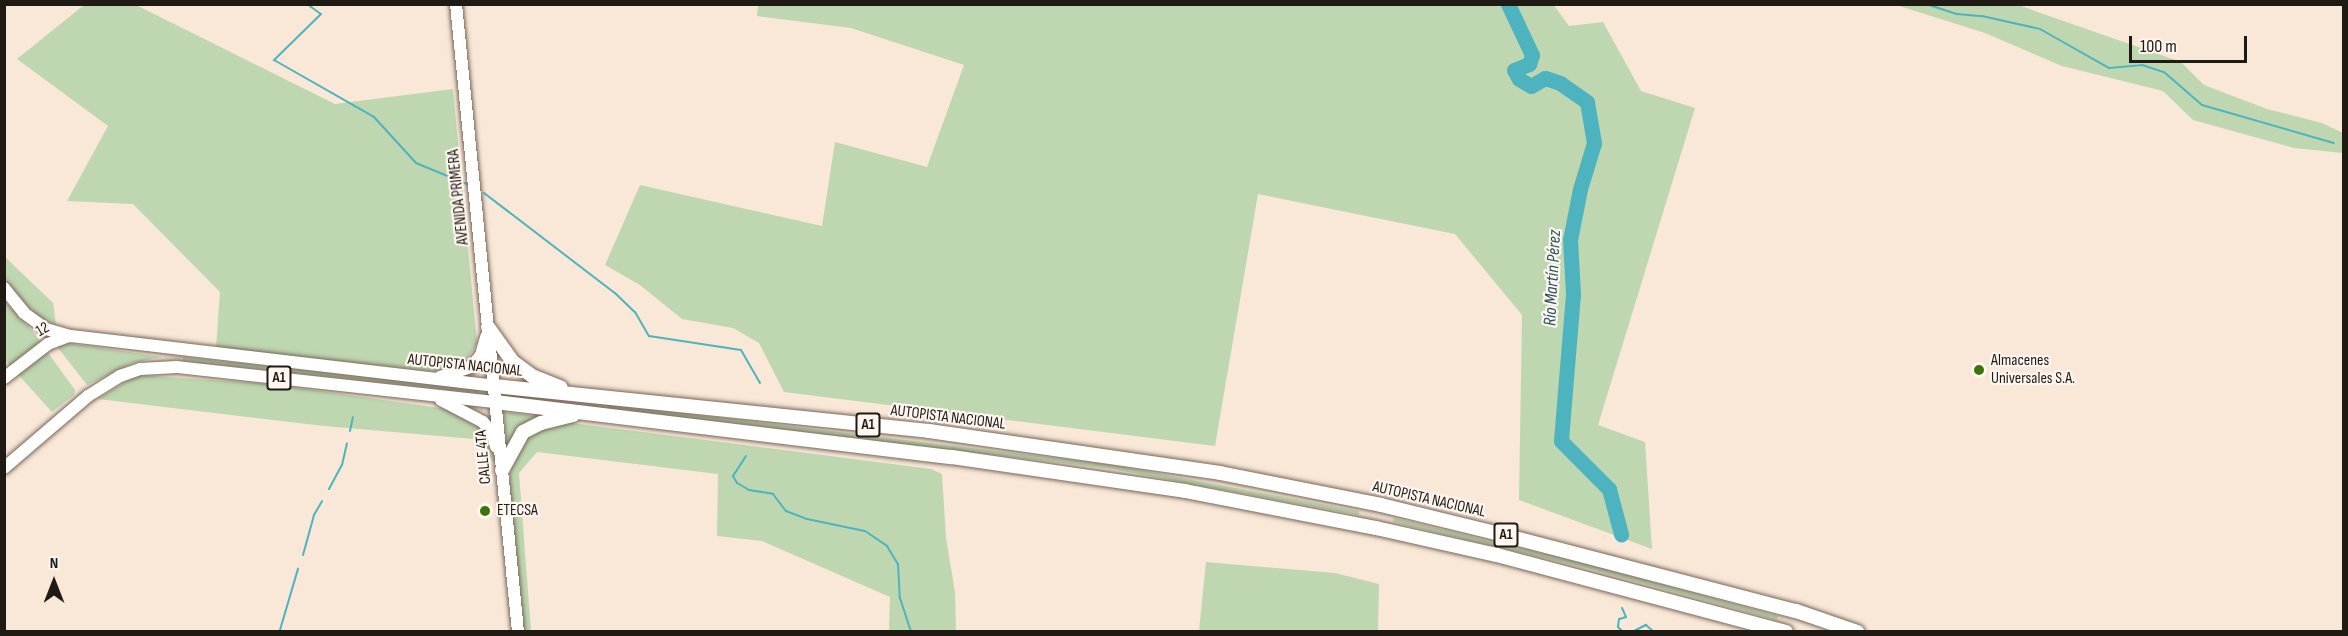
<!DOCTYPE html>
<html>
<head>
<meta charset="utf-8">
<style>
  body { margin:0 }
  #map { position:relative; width:2348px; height:636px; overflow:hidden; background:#f9e7d7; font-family:"Sofia Sans Condensed",sans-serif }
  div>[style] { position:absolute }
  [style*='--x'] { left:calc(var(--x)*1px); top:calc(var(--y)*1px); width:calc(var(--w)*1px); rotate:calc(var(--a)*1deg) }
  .green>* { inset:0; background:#bed7b0 }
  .stream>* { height:2px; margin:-1px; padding:0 1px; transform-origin:1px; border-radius:1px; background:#4db4bf }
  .river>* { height:15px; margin:-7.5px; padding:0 7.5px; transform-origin:7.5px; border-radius:7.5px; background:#4db4bf }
  .roads { filter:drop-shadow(0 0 2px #776759) drop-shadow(0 0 2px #776759) }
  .major>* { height:12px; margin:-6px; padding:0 6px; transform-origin:6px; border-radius:6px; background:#fff }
  .highway>* { height:14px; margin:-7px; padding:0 7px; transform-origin:7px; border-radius:7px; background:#fff }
  .dots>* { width:16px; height:16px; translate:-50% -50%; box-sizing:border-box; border:3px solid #fef6f0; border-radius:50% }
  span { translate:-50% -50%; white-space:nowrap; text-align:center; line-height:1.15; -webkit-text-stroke:4.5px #fef6f0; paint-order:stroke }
  .shield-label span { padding:2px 4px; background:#fef6f0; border:2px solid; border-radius:4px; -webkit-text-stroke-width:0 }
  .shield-label { font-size:15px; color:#201a14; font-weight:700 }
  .street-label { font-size:16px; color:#201a14 }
  .poi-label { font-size:16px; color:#201a14 }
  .left { translate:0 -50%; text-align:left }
  .water-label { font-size:18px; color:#265358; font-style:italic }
  .frame { position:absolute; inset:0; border:6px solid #201a14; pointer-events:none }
  .north { position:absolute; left:24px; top:552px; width:60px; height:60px; -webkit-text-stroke:4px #fef6f0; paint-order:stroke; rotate:0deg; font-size:16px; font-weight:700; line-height:24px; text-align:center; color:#201a14 }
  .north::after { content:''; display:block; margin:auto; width:21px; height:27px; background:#201a14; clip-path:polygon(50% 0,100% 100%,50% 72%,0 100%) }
  .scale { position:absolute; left:2129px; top:36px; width:118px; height:27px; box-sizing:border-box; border:3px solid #201a14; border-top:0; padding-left:8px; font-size:18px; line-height:21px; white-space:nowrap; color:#201a14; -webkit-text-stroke:4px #fef6f0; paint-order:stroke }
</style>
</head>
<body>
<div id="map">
  <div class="green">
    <i style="clip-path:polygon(84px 5px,136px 5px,335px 104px,453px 89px,477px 343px,466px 361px,439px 372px,216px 348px,220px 292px,133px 204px,67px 201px,108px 126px,17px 59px)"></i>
    <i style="clip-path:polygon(758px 5px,1553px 4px,1569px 26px,1603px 22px,1641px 91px,1695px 108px,1598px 425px,1645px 442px,1652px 549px,1519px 500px,1522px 315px,1455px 234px,1258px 194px,1215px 446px,784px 392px,759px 343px,733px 328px,682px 319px,640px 285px,605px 265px,640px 185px,822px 226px,835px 142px,927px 167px,964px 65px,851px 28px,757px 16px)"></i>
    <i style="clip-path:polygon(1896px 5px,2018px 5px,2181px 62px,2204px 85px,2267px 109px,2322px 123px,2343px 133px,2343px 153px,2294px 148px,2193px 120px,2163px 91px,2062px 66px,1985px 33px)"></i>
    <i style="clip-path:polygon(4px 256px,53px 303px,56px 325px,40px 317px,24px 303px,5px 279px)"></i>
    <i style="clip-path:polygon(4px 301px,33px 332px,75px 390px,74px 395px,52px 412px,5px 360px)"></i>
    <i style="clip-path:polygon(64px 342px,74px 344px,162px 357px,132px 363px,87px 385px,55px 344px)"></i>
    <i style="clip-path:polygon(183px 357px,479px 389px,479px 393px,183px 361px)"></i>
    <i style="clip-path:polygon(137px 375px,270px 384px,454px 410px,473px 419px,490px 437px,499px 468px,474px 439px,324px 426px,98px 399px)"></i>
    <i style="clip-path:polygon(607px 404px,1113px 465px,1359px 511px,1359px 515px,1112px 469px,607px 408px)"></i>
    <i style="clip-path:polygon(504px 412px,548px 418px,507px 450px)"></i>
    <i style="clip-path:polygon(564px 422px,931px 469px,942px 474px,946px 538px,955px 592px,956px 631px,889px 631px,890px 597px,762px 541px,717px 536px,718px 474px,537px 452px,519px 473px,531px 631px,523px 632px,509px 490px,511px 469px,513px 458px,529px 432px)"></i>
    <i style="clip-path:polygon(1394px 518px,1587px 564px,1778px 616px,1777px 620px,1586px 568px,1393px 522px)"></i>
    <i style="clip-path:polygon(1206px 562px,1335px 573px,1379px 584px,1378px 631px,1199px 631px)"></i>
  </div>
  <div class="stream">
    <i style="--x:307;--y:4;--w:17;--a:36"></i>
    <i style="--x:321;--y:14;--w:66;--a:135.6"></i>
    <i style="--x:274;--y:60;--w:115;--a:29.7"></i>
    <i style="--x:374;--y:117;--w:62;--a:47.6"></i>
    <i style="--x:416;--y:163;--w:55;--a:22.4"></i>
    <i style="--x:1926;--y:4;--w:33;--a:18"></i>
    <i style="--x:1957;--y:14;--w:25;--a:5"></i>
    <i style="--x:1982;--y:16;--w:59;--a:12.6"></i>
    <i style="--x:2040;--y:29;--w:79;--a:29.5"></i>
    <i style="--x:2109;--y:68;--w:33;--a:-5"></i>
    <i style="--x:2142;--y:65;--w:23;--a:18"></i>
    <i style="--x:2164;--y:72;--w:50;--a:41"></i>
    <i style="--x:2202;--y:105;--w:137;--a:16.1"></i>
    <i style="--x:484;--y:193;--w:165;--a:37.4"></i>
    <i style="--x:615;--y:293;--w:28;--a:44"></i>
    <i style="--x:635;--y:312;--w:28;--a:60"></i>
    <i style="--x:649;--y:336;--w:93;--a:8.7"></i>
    <i style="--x:741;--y:350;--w:38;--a:60"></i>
    <i style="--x:350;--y:431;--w:14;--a:-78"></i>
    <i style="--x:746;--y:456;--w:24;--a:123"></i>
    <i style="--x:733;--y:476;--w:8;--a:60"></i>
    <i style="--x:737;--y:483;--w:14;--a:30"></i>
    <i style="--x:749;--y:490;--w:24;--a:9"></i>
    <i style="--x:773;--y:494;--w:21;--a:53"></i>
    <i style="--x:786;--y:511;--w:22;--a:21"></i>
    <i style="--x:807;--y:519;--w:59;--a:11.7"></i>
    <i style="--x:865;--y:531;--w:27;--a:34"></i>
    <i style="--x:887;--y:546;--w:21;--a:59"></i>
    <i style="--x:898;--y:564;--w:34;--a:87"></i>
    <i style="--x:900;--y:598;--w:36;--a:72"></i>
    <i style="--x:329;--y:489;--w:27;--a:-62"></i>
    <i style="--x:342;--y:465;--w:22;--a:-77"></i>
    <i style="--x:303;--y:555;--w:41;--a:-74.6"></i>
    <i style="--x:314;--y:515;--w:16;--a:-60"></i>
    <i style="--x:1622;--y:608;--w:10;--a:66"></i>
    <i style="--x:1626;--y:617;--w:7;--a:164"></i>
    <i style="--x:1619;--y:619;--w:8;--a:97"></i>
    <i style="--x:1618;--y:627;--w:7;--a:45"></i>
    <i style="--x:280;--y:630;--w:64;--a:-73.6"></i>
    <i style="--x:1632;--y:632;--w:16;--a:-27"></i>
    <i style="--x:1646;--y:625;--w:11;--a:41"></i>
  </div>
  <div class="river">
    <i style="--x:1508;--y:4;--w:56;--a:64.8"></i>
    <i style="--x:1532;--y:55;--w:9;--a:108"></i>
    <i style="--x:1529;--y:64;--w:16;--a:158"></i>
    <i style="--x:1514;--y:70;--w:10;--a:61"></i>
    <i style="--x:1519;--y:79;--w:14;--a:30"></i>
    <i style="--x:1531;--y:86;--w:16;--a:-30"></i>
    <i style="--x:1545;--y:78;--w:16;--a:18"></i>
    <i style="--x:1560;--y:83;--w:33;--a:35"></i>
    <i style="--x:1587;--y:102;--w:42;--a:80.3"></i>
    <i style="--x:1594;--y:143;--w:48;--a:106.9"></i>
    <i style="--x:1580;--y:189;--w:52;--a:101.1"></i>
    <i style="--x:1570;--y:240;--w:54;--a:86.8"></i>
    <i style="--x:1573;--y:294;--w:147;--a:94.7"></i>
    <i style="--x:1561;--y:441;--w:68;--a:45"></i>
    <i style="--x:1609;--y:489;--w:47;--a:75.1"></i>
  </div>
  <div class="roads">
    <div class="major">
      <i style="--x:456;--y:4;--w:631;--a:84.36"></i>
      <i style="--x:4;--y:288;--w:32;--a:51"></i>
      <i style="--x:24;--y:313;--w:27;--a:36"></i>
      <i style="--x:46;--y:329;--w:26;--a:16"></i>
      <i style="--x:71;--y:336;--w:426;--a:6.7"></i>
      <i style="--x:440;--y:377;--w:33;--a:-18"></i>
      <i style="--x:471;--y:367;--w:16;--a:-50"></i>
      <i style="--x:481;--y:355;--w:19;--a:-74"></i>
      <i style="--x:4;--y:378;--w:56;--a:-37.7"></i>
      <i style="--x:48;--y:344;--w:22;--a:-21"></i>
      <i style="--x:441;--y:400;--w:47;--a:27.6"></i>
      <i style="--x:483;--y:422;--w:16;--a:52"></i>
      <i style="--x:493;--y:435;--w:12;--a:76"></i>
      <i style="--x:4;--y:468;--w:111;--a:-40.6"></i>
      <i style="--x:88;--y:396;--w:38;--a:-32"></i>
      <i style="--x:120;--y:376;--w:21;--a:-19"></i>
      <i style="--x:140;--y:369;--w:37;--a:-3"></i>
      <i style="--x:177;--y:367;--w:320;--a:6.3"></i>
    </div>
    <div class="highway">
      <i style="--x:488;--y:327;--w:43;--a:54.5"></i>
      <i style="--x:513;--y:362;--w:24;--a:36"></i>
      <i style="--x:532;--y:376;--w:31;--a:22"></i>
      <i style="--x:494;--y:386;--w:437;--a:5.9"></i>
      <i style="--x:929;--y:431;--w:294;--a:8.2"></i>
      <i style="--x:1220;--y:473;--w:164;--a:11.2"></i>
      <i style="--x:1381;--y:505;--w:118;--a:13.7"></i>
      <i style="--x:1496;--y:533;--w:310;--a:14.6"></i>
      <i style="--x:1796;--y:611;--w:65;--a:19"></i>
      <i style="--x:495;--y:402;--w:460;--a:6.9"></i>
      <i style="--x:952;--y:457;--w:235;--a:8.3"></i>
      <i style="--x:1185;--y:491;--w:195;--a:11"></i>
      <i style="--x:1376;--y:528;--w:124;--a:12.6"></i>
      <i style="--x:1497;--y:555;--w:299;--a:14.9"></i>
      <i style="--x:502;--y:470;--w:43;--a:-61.1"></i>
      <i style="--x:523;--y:432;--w:20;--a:-27"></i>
      <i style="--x:541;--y:423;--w:33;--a:-14"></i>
    </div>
  </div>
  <div class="dots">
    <i style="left:1979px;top:370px;background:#3b7507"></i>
    <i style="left:485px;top:511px;background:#3b7507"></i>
  </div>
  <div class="shield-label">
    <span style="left:279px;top:378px">A1</span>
    <span style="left:868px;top:425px">A1</span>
    <span style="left:1506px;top:535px">A1</span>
  </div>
  <div class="street-label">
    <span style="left:459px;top:197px;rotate:-96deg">AVENIDA PRIMERA</span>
    <span style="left:43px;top:330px;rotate:-30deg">12</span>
    <span style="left:465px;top:366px;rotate:6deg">AUTOPISTA NACIONAL</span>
    <span style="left:948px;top:418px;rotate:7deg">AUTOPISTA NACIONAL</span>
    <span style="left:484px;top:457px;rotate:-95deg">CALLE 4TA</span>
    <span style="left:1429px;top:500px;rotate:13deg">AUTOPISTA NACIONAL</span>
  </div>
  <div class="poi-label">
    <span class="left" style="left:1991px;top:370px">Almacenes<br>Universales S.A.</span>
    <span class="left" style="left:497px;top:511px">ETECSA</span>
  </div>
  <div class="water-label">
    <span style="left:1553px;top:278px;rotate:-87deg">Río Martín Pérez</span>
  </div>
  <div class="frame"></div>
  <div class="north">N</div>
  <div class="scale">100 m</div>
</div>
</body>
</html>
